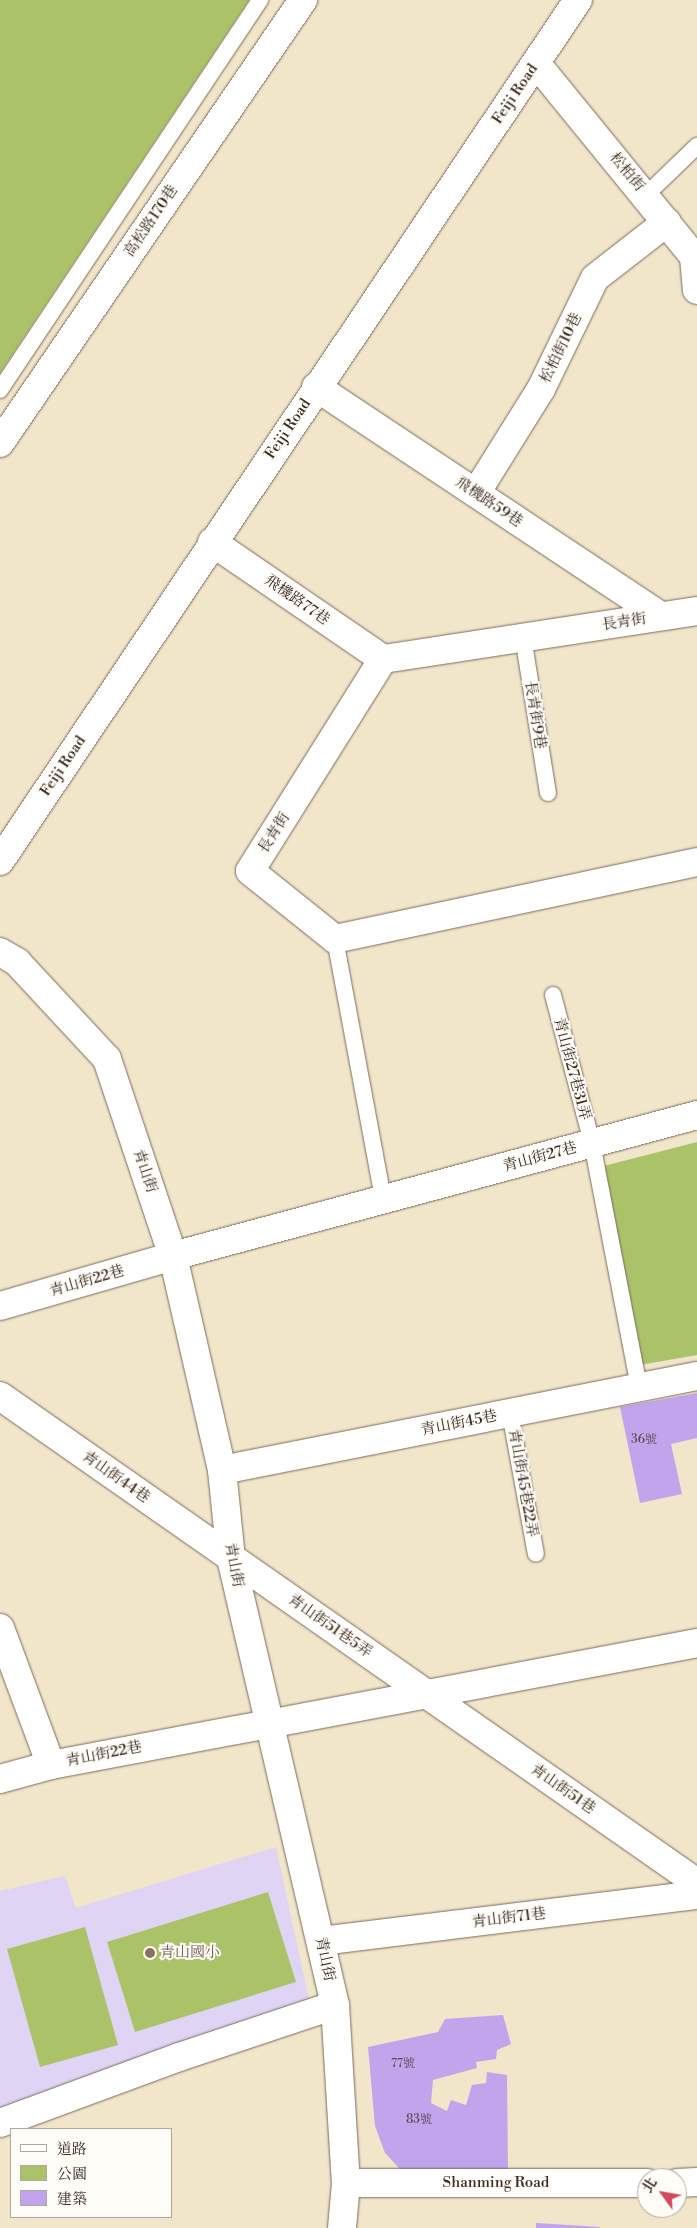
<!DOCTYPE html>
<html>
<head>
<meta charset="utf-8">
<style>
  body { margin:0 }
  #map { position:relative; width:697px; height:2228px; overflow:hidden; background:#f1e5ca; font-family:"Libre Bodoni","Noto Serif TC",serif }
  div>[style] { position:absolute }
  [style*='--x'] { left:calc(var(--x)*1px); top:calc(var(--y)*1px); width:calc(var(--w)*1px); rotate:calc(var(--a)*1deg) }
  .built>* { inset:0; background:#e0d4f4 }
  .green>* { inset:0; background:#abc368 }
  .building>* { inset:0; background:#c2a4ed }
  .roads { filter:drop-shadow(0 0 1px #7b6b5a) drop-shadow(0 0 1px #7b6b5a) }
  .lane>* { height:16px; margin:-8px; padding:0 8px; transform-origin:8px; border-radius:8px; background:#fff }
  .street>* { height:28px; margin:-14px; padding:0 14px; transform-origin:14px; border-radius:14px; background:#fff }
  .secondary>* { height:28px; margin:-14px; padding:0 14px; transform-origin:14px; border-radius:14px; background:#fff }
  .dots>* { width:14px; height:14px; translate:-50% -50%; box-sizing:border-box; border:2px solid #fdfcf7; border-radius:50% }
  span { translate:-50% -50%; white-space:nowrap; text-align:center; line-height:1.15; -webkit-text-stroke:4px #fdfcf7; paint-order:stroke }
  .number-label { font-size:12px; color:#5d4852 }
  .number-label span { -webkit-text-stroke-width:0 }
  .street-label { font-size:15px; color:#3b2a1e }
  .education-label { font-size:15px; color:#785e54 }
  .left { translate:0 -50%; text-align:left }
  .legend { position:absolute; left:10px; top:2128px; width:162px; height:90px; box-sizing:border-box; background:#fdfcf7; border:1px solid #afa8a0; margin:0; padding:6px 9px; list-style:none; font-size:15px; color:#3b2a1e }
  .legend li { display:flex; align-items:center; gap:10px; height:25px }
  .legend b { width:25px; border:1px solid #afa8a0 }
  .north { position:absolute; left:637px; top:2168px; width:50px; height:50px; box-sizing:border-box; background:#fdfcf7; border:1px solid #afa8a0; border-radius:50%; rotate:302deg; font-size:14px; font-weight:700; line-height:20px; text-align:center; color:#3b2a1e }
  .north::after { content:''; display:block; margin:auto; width:18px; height:22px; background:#d1495b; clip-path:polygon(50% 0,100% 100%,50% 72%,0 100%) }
</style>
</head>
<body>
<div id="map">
  <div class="built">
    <i style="clip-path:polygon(276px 1847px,309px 1999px,0 2108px,0 1891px,65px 1876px,76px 1908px)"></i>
  </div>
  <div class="green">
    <i style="clip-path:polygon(0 0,249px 0,0 373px)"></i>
    <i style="clip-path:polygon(697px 1142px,697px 1355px,640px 1365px,600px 1167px)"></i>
    <i style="clip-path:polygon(268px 1892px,296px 1982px,135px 2032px,107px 1942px)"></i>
    <i style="clip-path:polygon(85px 1927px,118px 2045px,40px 2067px,7px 1949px)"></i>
  </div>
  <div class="building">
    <i style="clip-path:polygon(697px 1393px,697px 1438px,671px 1444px,682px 1494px,640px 1503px,620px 1407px)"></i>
    <i style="clip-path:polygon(503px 2015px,511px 2044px,497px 2050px,496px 2059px,476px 2062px,477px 2068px,433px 2080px,431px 2103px,447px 2111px,451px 2100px,466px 2105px,472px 2085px,486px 2083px,487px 2072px,507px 2075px,508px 2172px,433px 2177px,400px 2169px,385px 2153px,375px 2126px,368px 2047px,438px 2032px,445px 2019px)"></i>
    <i style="clip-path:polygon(536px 2223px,600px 2227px,600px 2228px,536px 2228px)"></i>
  </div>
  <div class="roads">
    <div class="lane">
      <i style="--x:646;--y:195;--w:71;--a:-43.9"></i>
      <i style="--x:0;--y:390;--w:469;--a:-56.3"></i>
      <i style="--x:523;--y:637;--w:158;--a:80.9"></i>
      <i style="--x:335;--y:939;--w:264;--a:79.5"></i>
      <i style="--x:553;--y:995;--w:153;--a:75.2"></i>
      <i style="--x:592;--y:1143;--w:248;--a:79.1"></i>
      <i style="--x:510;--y:1413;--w:143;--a:79.6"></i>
    </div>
    <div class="street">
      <i style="--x:536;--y:63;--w:250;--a:50.8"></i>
      <i style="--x:694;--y:257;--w:33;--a:85"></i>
      <i style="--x:316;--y:387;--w:414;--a:33.6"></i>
      <i style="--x:0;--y:443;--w:537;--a:-55.63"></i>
      <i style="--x:476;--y:493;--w:123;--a:-58"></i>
      <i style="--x:541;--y:389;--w:123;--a:-64.1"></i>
      <i style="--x:595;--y:278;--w:91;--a:-37.9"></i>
      <i style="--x:212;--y:542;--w:207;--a:34.4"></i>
      <i style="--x:697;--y:611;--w:318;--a:171.3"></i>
      <i style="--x:383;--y:659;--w:250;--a:122.1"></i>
      <i style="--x:250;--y:871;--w:109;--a:38.7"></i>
      <i style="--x:335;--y:939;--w:370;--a:-12"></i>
      <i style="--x:0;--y:952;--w:20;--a:30"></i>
      <i style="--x:17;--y:962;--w:132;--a:47.1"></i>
      <i style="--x:107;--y:1059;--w:208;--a:71.5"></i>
      <i style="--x:173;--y:1256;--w:220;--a:77.1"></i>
      <i style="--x:222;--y:1470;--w:88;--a:84.2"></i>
      <i style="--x:231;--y:1558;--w:459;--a:76.9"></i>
      <i style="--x:335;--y:2005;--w:178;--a:86.5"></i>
      <i style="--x:346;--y:2183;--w:45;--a:95.1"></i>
      <i style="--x:0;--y:1306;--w:180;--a:-16.1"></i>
      <i style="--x:173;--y:1256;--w:543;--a:-15.06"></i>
      <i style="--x:0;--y:1396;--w:850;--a:34.94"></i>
      <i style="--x:222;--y:1470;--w:484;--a:-11.2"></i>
      <i style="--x:0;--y:1628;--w:146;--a:69.6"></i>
      <i style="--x:51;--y:1765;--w:657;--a:-10.69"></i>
      <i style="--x:0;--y:1779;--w:53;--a:-15.4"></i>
      <i style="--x:321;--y:1941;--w:379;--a:-7"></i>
      <i style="--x:0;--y:2123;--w:191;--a:-20.2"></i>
      <i style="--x:179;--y:2057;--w:164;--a:-18.4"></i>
      <i style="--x:346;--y:2183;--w:301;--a:0"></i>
      <i style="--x:677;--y:2183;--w:20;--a:-3"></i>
    </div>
    <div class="secondary">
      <i style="--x:0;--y:861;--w:1037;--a:-56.13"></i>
    </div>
  </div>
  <div class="dots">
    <i style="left:150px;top:1953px;background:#8d6e63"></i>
  </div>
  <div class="number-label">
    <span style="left:644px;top:1440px">36號</span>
    <span style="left:403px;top:2064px">77號</span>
    <span style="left:419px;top:2120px">83號</span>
  </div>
  <div class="street-label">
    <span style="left:515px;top:94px;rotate:-56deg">Feiji Road</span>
    <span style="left:627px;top:172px;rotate:50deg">松柏街</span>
    <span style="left:151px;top:221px;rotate:-56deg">高松路170巷</span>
    <span style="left:561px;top:348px;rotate:-64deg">松柏街10巷</span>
    <span style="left:288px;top:429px;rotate:-56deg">Feiji Road</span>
    <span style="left:489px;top:502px;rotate:34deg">飛機路59巷</span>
    <span style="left:297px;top:600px;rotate:35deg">飛機路77巷</span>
    <span style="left:624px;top:622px;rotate:-9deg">長青街</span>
    <span style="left:535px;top:715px;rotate:81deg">長青街9巷</span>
    <span style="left:63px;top:766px;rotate:-56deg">Feiji Road</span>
    <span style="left:274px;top:833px;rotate:-58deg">長青街</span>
    <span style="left:572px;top:1069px;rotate:75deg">青山街27巷31弄</span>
    <span style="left:540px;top:1157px;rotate:-15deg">青山街27巷</span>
    <span style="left:145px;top:1171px;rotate:71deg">青山街</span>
    <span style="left:87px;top:1281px;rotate:-16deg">青山街22巷</span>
    <span style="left:459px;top:1423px;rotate:-11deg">青山街45巷</span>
    <span style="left:116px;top:1477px;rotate:35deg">青山街44巷</span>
    <span style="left:523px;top:1483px;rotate:80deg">青山街45巷22弄</span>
    <span style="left:234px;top:1565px;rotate:79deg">青山街</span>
    <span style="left:330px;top:1626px;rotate:35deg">青山街51巷5弄</span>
    <span style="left:104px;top:1754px;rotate:-11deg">青山街22巷</span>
    <span style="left:563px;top:1789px;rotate:35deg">青山街51巷</span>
    <span style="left:509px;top:1918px;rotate:-7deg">青山街71巷</span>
    <span style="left:325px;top:1959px;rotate:78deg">青山街</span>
    <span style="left:496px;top:2183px">Shanming Road</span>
  </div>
  <div class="education-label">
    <span class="left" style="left:160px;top:1953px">青山國小</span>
  </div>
  <ul class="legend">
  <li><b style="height:6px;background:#fff"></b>道路</li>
  <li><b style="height:14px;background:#abc368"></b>公園</li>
  <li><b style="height:14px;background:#c2a4ed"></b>建築</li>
  </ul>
  <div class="north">北</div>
</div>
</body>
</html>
